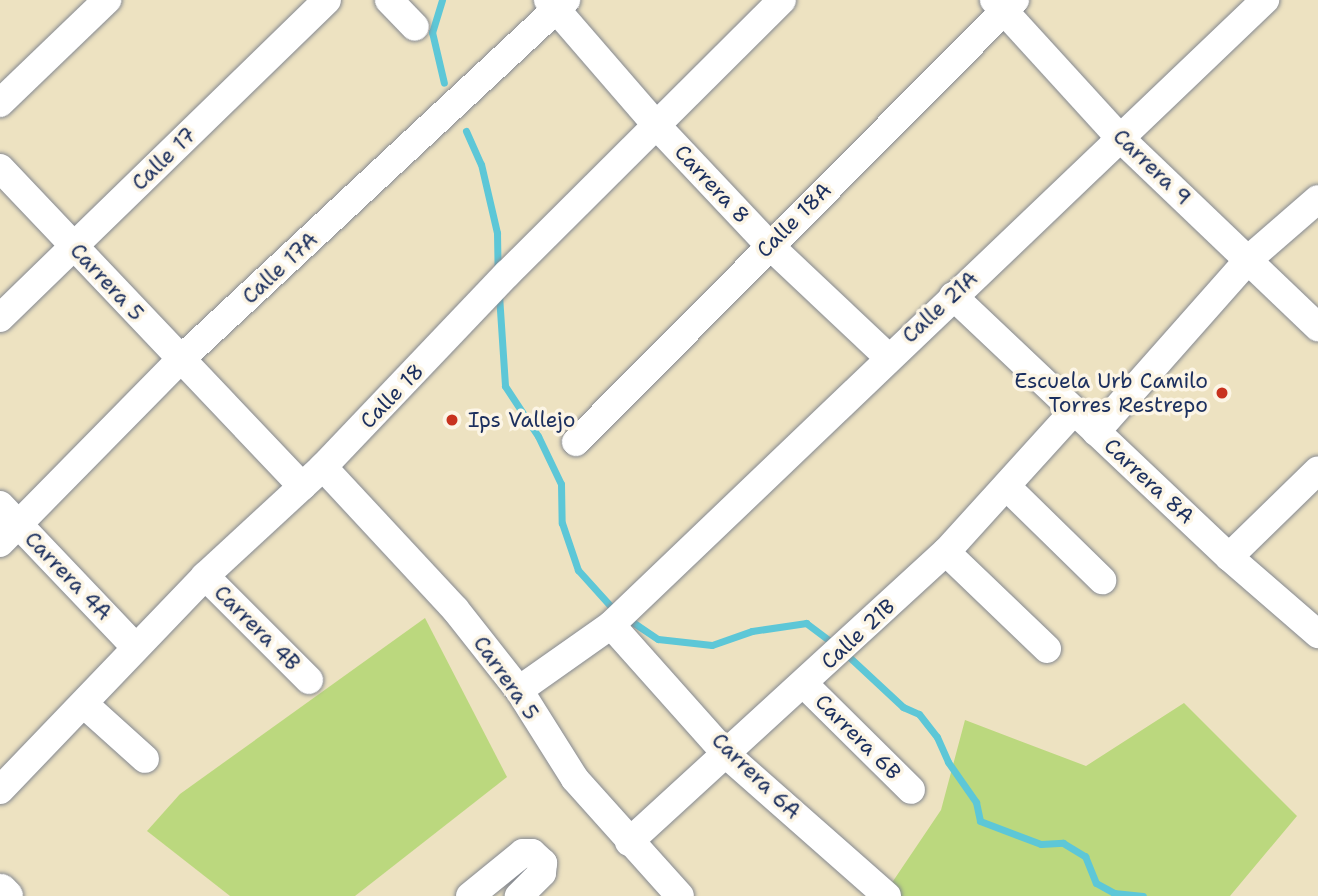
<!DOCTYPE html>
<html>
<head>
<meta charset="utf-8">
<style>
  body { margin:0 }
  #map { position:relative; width:1318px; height:896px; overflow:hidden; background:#ede2c1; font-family:"Shantell Sans",sans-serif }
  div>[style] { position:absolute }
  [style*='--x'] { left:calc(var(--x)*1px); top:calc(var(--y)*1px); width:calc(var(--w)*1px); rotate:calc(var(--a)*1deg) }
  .green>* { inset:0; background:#bbd87e }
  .stream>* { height:7px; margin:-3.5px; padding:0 3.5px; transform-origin:3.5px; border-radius:3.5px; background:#5dc7d7 }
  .roads { filter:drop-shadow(0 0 2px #848890) drop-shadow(0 0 2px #848890) }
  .minor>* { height:28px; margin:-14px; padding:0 14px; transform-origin:14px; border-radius:14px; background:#fff }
  .major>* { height:35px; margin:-17.5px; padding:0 17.5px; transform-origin:17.5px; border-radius:17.5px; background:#fff }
  .dots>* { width:19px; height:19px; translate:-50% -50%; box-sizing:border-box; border:4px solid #fcf5e5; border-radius:50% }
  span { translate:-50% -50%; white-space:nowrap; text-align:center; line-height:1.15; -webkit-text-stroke:7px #fcf5e5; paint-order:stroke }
  .street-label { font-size:21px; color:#1b2f5e }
  .poi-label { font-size:21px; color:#1b2f5e }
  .right { translate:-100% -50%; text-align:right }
  .left { translate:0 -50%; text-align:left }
</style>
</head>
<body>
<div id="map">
  <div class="green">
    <i style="clip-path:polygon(425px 618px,507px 777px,355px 896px,230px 896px,147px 831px,180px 794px)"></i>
    <i style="clip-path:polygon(1184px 703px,1297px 816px,1230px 896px,883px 896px,941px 810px,965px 720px,1086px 766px)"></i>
  </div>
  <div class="stream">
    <i style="--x:442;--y:0;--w:34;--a:107"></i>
    <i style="--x:432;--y:32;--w:52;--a:76.8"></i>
    <i style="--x:466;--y:131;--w:36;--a:66"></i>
    <i style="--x:481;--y:164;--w:71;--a:76.9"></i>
    <i style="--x:497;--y:233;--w:39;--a:89"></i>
    <i style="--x:499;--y:295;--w:91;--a:86.2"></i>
    <i style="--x:505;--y:386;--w:60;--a:56.6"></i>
    <i style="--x:538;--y:436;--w:53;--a:64.4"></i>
    <i style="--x:561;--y:484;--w:39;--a:89"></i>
    <i style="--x:562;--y:523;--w:50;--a:71.2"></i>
    <i style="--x:578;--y:570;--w:55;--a:47.9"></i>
    <i style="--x:628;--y:619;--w:36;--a:34"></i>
    <i style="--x:658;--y:639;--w:54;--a:6.3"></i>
    <i style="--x:712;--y:645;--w:42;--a:-19.3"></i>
    <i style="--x:752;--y:631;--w:55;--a:-8.4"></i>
    <i style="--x:806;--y:623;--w:35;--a:37"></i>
    <i style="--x:846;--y:654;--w:78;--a:42.9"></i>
    <i style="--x:903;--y:707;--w:17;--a:24"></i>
    <i style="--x:919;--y:714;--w:29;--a:52"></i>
    <i style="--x:937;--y:737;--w:27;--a:66"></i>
    <i style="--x:948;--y:762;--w:49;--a:55"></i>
    <i style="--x:976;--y:802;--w:19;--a:78"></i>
    <i style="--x:980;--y:821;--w:65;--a:20.7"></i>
    <i style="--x:1041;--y:844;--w:22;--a:-3"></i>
    <i style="--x:1063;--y:843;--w:26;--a:31"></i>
    <i style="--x:1085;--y:856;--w:29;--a:68"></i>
    <i style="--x:1096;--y:883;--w:21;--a:29"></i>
    <i style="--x:1114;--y:893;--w:29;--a:6"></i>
  </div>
  <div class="roads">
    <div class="minor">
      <i style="--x:389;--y:0;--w:37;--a:46"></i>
      <i style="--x:548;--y:0;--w:167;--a:49.1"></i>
      <i style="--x:657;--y:126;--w:163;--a:46.7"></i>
      <i style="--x:769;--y:245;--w:163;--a:43.3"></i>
      <i style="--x:994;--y:0;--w:184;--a:47.6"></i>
      <i style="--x:1118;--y:136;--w:277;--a:43.7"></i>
      <i style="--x:0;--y:103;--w:149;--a:-43.9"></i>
      <i style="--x:0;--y:168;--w:439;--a:46.5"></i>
      <i style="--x:953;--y:296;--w:380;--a:43.4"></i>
      <i style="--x:1229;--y:557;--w:118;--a:40.9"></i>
      <i style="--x:0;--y:318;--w:456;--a:-44.2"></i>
      <i style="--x:1096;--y:432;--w:231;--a:-48.5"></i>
      <i style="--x:1249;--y:259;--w:91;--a:-41"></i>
      <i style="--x:576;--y:442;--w:623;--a:-45.2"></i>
      <i style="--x:323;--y:467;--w:194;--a:47.1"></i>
      <i style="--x:455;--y:609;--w:103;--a:51.7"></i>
      <i style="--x:519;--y:690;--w:105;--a:57.8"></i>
      <i style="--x:575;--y:779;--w:157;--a:48.1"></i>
      <i style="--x:1008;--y:488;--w:132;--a:44.4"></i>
      <i style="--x:0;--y:505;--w:197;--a:46.4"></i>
      <i style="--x:0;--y:543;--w:257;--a:-45.5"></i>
      <i style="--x:180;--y:360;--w:528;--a:-43"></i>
      <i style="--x:946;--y:552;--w:140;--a:43.8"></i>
      <i style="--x:1229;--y:557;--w:124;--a:-44.3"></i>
      <i style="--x:205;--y:576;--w:147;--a:45"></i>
      <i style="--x:805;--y:685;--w:149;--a:44.7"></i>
      <i style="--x:519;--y:690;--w:113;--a:-35.2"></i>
      <i style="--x:84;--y:704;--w:82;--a:42"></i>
      <i style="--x:0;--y:790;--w:296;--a:-46.2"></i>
      <i style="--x:205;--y:576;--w:161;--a:-42.7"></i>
      <i style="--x:323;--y:467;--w:267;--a:-46.4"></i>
      <i style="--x:507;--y:274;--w:388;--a:-44.9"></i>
      <i style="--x:629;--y:842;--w:430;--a:-42.5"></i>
      <i style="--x:946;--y:552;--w:189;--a:-47.8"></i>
      <i style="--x:470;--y:896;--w:68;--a:-39.1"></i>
      <i style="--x:523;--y:853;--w:9;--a:0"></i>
      <i style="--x:532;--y:853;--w:15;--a:42"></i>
      <i style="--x:543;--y:863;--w:10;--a:96"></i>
      <i style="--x:542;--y:873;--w:33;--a:135"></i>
      <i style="--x:887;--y:896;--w:213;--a:-138.6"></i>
      <i style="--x:727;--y:755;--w:174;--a:-131.7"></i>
      <i style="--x:611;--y:625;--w:905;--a:-43.7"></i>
    </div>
    <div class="major">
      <i style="--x:0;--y:891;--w:7;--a:45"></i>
    </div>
  </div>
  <div class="dots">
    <i style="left:1222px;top:393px;background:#c8321e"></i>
    <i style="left:452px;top:420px;background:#c8321e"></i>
  </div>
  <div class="street-label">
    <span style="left:164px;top:159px;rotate:-44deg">Calle 17</span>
    <span style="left:1152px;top:167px;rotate:44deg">Carrera 9</span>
    <span style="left:712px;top:184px;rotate:47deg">Carrera 8</span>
    <span style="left:794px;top:220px;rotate:-45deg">Calle 18A</span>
    <span style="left:280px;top:268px;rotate:-43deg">Calle 17A</span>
    <span style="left:107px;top:282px;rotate:47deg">Carrera 5</span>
    <span style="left:940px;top:307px;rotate:-43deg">Calle 21A</span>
    <span style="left:392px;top:396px;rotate:-46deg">Calle 18</span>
    <span style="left:1149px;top:481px;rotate:43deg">Carrera 8A</span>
    <span style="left:68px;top:576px;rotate:46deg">Carrera 4A</span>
    <span style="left:257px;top:628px;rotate:45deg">Carrera 4B</span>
    <span style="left:858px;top:634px;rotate:-43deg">Calle 21B</span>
    <span style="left:506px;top:678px;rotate:55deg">Carrera 5</span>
    <span style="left:858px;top:737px;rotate:45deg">Carrera 6B</span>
    <span style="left:756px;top:776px;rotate:44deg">Carrera 6A</span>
  </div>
  <div class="poi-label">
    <span class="right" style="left:1208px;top:393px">Escuela Urb Camilo<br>Torres Restrepo</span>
    <span class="left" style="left:468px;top:420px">Ips Vallejo</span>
  </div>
</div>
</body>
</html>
